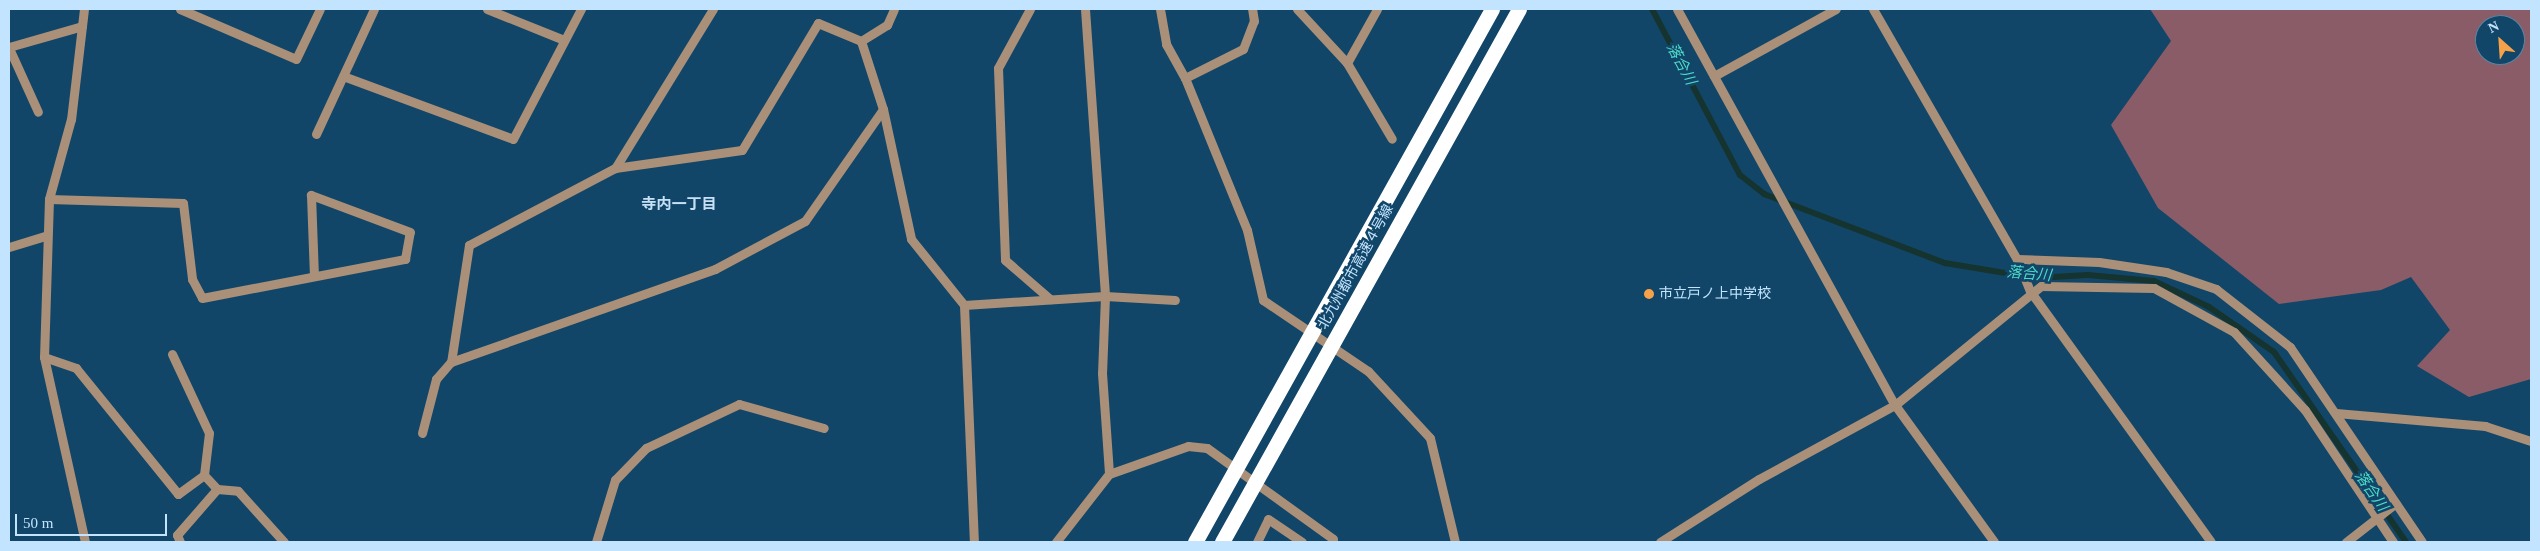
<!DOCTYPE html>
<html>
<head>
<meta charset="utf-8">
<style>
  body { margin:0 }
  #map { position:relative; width:2540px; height:551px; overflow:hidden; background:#124669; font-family:"Times New Roman","Noto Sans JP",serif }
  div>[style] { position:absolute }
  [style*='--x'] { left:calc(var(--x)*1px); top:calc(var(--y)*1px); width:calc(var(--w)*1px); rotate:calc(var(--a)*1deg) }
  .green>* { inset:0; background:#895c67 }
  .stream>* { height:6px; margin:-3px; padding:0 3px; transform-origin:3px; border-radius:3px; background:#15342f }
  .minor>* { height:9px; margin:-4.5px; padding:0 4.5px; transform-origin:4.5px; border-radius:4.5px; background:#aa9079 }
  .highway>* { height:15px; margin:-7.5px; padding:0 7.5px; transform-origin:7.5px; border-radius:7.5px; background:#fff }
  .dots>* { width:14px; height:14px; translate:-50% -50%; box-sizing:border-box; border:2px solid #124669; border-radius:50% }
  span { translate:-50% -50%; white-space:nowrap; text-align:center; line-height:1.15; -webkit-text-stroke:5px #124669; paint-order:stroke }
  .street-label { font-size:14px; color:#c3e4fe }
  .poi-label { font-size:14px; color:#c3e4fe }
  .left { translate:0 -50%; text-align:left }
  .water-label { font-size:15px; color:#4ddbc9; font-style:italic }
  .neighbourhood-label { font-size:15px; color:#c6e0f5; font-weight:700 }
  .frame { position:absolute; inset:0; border:10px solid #c3e4fe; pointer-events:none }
  .north { position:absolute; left:2475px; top:15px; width:50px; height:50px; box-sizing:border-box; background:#124669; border:1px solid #5985a5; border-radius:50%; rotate:334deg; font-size:14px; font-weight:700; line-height:20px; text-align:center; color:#c3e4fe }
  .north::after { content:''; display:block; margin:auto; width:18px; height:22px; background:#f7a149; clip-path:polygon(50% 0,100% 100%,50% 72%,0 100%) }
  .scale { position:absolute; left:15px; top:514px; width:152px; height:22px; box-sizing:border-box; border:2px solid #c3e4fe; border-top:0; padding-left:6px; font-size:15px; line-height:18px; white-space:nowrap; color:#c3e4fe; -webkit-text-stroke:4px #124669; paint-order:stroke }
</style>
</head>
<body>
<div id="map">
  <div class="green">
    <i style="clip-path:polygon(evenodd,2150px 9px,2531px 9px,2531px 379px,2469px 397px,2417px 366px,2450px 330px,2411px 277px,2381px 290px,2279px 304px,2158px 208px,2111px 125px,2171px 41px,2150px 9px,2485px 25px,2515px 25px,2515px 55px,2485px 55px,2485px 25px)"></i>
  </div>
  <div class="stream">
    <i style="--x:1652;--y:9;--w:188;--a:62.1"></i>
    <i style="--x:1740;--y:175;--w:31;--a:38"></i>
    <i style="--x:1764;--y:194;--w:194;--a:20.9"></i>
    <i style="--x:1945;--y:263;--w:92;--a:9.4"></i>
    <i style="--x:2036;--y:278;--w:52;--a:-3.3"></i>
    <i style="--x:2088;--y:275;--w:66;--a:5.2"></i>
    <i style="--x:2154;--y:281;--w:61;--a:25.3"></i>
    <i style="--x:2209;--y:307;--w:79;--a:34.7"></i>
    <i style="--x:2274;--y:352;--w:231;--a:55.2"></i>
  </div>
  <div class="minor">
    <i style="--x:84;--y:9;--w:111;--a:96.7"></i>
    <i style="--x:71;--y:119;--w:83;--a:105.4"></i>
    <i style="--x:49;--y:199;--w:158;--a:91.8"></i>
    <i style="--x:44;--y:357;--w:189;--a:77.5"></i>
    <i style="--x:180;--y:9;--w:126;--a:23.3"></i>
    <i style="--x:296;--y:59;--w:55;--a:-64.4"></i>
    <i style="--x:487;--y:9;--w:83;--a:21.9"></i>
    <i style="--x:713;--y:9;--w:187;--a:121.6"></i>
    <i style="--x:615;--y:168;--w:165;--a:152.2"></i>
    <i style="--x:469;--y:245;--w:118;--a:98.7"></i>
    <i style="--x:451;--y:362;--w:280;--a:-19.4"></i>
    <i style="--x:715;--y:269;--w:102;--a:-28.1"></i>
    <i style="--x:805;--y:221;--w:136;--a:-55.1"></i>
    <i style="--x:883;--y:109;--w:133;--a:77.8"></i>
    <i style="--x:911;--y:239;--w:85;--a:51.2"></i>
    <i style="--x:964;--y:305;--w:237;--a:87.6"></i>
    <i style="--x:1030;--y:9;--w:67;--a:118.5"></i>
    <i style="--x:998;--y:68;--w:192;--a:87.9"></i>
    <i style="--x:1005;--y:260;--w:60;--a:40.9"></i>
    <i style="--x:1085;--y:9;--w:288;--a:86"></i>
    <i style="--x:1105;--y:296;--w:77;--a:92.2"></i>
    <i style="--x:1102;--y:373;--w:101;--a:86"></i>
    <i style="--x:1160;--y:9;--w:36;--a:80"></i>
    <i style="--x:1166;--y:44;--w:39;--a:61"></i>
    <i style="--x:1185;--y:78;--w:164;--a:67.8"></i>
    <i style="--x:1247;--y:230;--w:72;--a:77.1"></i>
    <i style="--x:1263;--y:300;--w:127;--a:34.1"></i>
    <i style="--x:1368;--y:371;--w:91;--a:47.2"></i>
    <i style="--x:1430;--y:438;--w:107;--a:76.5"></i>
    <i style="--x:1297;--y:9;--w:74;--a:47.2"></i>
    <i style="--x:1347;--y:63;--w:88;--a:59.4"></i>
    <i style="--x:1677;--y:9;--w:452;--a:61.2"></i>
    <i style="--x:1895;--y:405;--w:169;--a:54.1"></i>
    <i style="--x:1873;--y:9;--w:289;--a:60.1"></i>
    <i style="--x:2017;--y:259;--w:35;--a:68"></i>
    <i style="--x:2030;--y:291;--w:309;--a:54.2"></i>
    <i style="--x:861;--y:41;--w:31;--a:-32"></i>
    <i style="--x:887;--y:25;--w:17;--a:-66"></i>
    <i style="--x:9;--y:47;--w:76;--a:-16"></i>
    <i style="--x:9;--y:48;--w:70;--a:65.6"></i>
    <i style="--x:1347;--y:63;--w:62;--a:-60.9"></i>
    <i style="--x:343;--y:76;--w:181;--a:20.3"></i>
    <i style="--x:513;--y:139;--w:147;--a:-62.4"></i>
    <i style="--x:1714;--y:76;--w:139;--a:-28.8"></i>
    <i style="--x:1185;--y:78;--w:65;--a:-26.6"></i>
    <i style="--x:1243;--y:49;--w:30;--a:-69"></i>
    <i style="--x:1254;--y:21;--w:12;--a:-99"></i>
    <i style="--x:316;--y:134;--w:138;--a:-65.1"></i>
    <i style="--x:615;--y:168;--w:128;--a:-8.1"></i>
    <i style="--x:742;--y:150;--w:148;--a:-59.1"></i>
    <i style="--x:818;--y:23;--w:47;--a:22.7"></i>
    <i style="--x:861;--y:41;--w:71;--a:72.1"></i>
    <i style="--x:49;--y:199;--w:134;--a:1.7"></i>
    <i style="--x:183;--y:203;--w:77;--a:83.2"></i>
    <i style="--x:192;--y:279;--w:21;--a:62"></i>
    <i style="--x:202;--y:298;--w:207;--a:-10.9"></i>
    <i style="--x:405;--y:259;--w:27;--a:-80"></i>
    <i style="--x:410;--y:232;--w:106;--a:-159.5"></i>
    <i style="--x:311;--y:195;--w:81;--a:87.9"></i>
    <i style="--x:9;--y:247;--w:38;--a:-17"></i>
    <i style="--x:2017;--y:259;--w:82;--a:2.1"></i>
    <i style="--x:2099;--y:262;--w:68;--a:8.5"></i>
    <i style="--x:2166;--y:272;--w:53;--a:18.8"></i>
    <i style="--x:2216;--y:289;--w:94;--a:38.1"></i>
    <i style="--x:2290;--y:347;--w:235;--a:55.9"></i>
    <i style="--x:964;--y:305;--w:141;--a:-3.7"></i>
    <i style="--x:1105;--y:296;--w:70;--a:3.3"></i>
    <i style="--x:172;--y:354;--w:87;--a:64.9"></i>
    <i style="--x:209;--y:433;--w:42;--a:96.8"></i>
    <i style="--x:44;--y:357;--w:34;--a:19"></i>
    <i style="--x:76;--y:368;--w:162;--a:51"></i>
    <i style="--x:178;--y:494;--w:32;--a:-36"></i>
    <i style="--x:204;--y:475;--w:19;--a:47"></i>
    <i style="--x:217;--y:489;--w:61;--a:131"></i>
    <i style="--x:177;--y:535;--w:8;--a:67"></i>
    <i style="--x:2336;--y:413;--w:150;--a:5"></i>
    <i style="--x:2485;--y:426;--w:48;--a:18.1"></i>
    <i style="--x:422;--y:433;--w:56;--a:-75.5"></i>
    <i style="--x:436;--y:379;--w:23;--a:-49"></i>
    <i style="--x:217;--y:489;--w:21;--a:5"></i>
    <i style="--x:238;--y:491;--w:69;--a:48"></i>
    <i style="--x:596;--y:542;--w:65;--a:-73"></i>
    <i style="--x:615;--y:480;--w:45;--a:-45.9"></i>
    <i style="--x:646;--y:448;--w:103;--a:-25.3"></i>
    <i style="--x:739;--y:404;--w:88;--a:15.8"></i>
    <i style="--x:1056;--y:542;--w:86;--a:-52.1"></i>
    <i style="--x:1109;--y:474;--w:84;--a:-19.5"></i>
    <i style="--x:1188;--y:446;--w:19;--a:6"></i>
    <i style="--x:1207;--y:448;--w:155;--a:35.8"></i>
    <i style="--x:1333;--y:539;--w:3;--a:108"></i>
    <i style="--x:1257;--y:542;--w:25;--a:-64"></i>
    <i style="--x:1268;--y:519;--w:41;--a:34.1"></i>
    <i style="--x:1660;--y:542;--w:117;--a:-32.5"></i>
    <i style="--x:1759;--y:479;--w:155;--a:-28.6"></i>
    <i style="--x:1895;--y:405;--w:188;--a:-39.2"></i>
    <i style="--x:2041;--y:286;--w:113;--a:1"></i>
    <i style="--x:2154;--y:288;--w:91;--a:28.8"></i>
    <i style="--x:2234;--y:332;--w:105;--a:47.7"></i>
    <i style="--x:2305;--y:410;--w:159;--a:56.3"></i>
    <i style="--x:2346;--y:542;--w:63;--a:-38"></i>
  </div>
  <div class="highway">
    <i style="--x:1195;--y:542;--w:610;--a:-60.87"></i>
    <i style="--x:1222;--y:542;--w:610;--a:-60.87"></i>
  </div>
  <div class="dots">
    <i style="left:1649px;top:294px;background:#f7a149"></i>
  </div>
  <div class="street-label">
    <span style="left:1356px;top:267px;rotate:-61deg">北九州都市高速４号線</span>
  </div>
  <div class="poi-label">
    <span class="left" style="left:1659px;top:294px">市立戸ノ上中学校</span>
  </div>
  <div class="water-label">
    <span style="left:1681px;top:64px;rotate:62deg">落合川</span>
    <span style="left:2029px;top:274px;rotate:5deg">落合川</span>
    <span style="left:2371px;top:491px;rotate:55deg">落合川</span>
  </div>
  <div class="neighbourhood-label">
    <span style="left:679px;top:205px">寺内一丁目</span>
  </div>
  <div class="frame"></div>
  <div class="north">N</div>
  <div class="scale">50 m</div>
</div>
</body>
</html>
